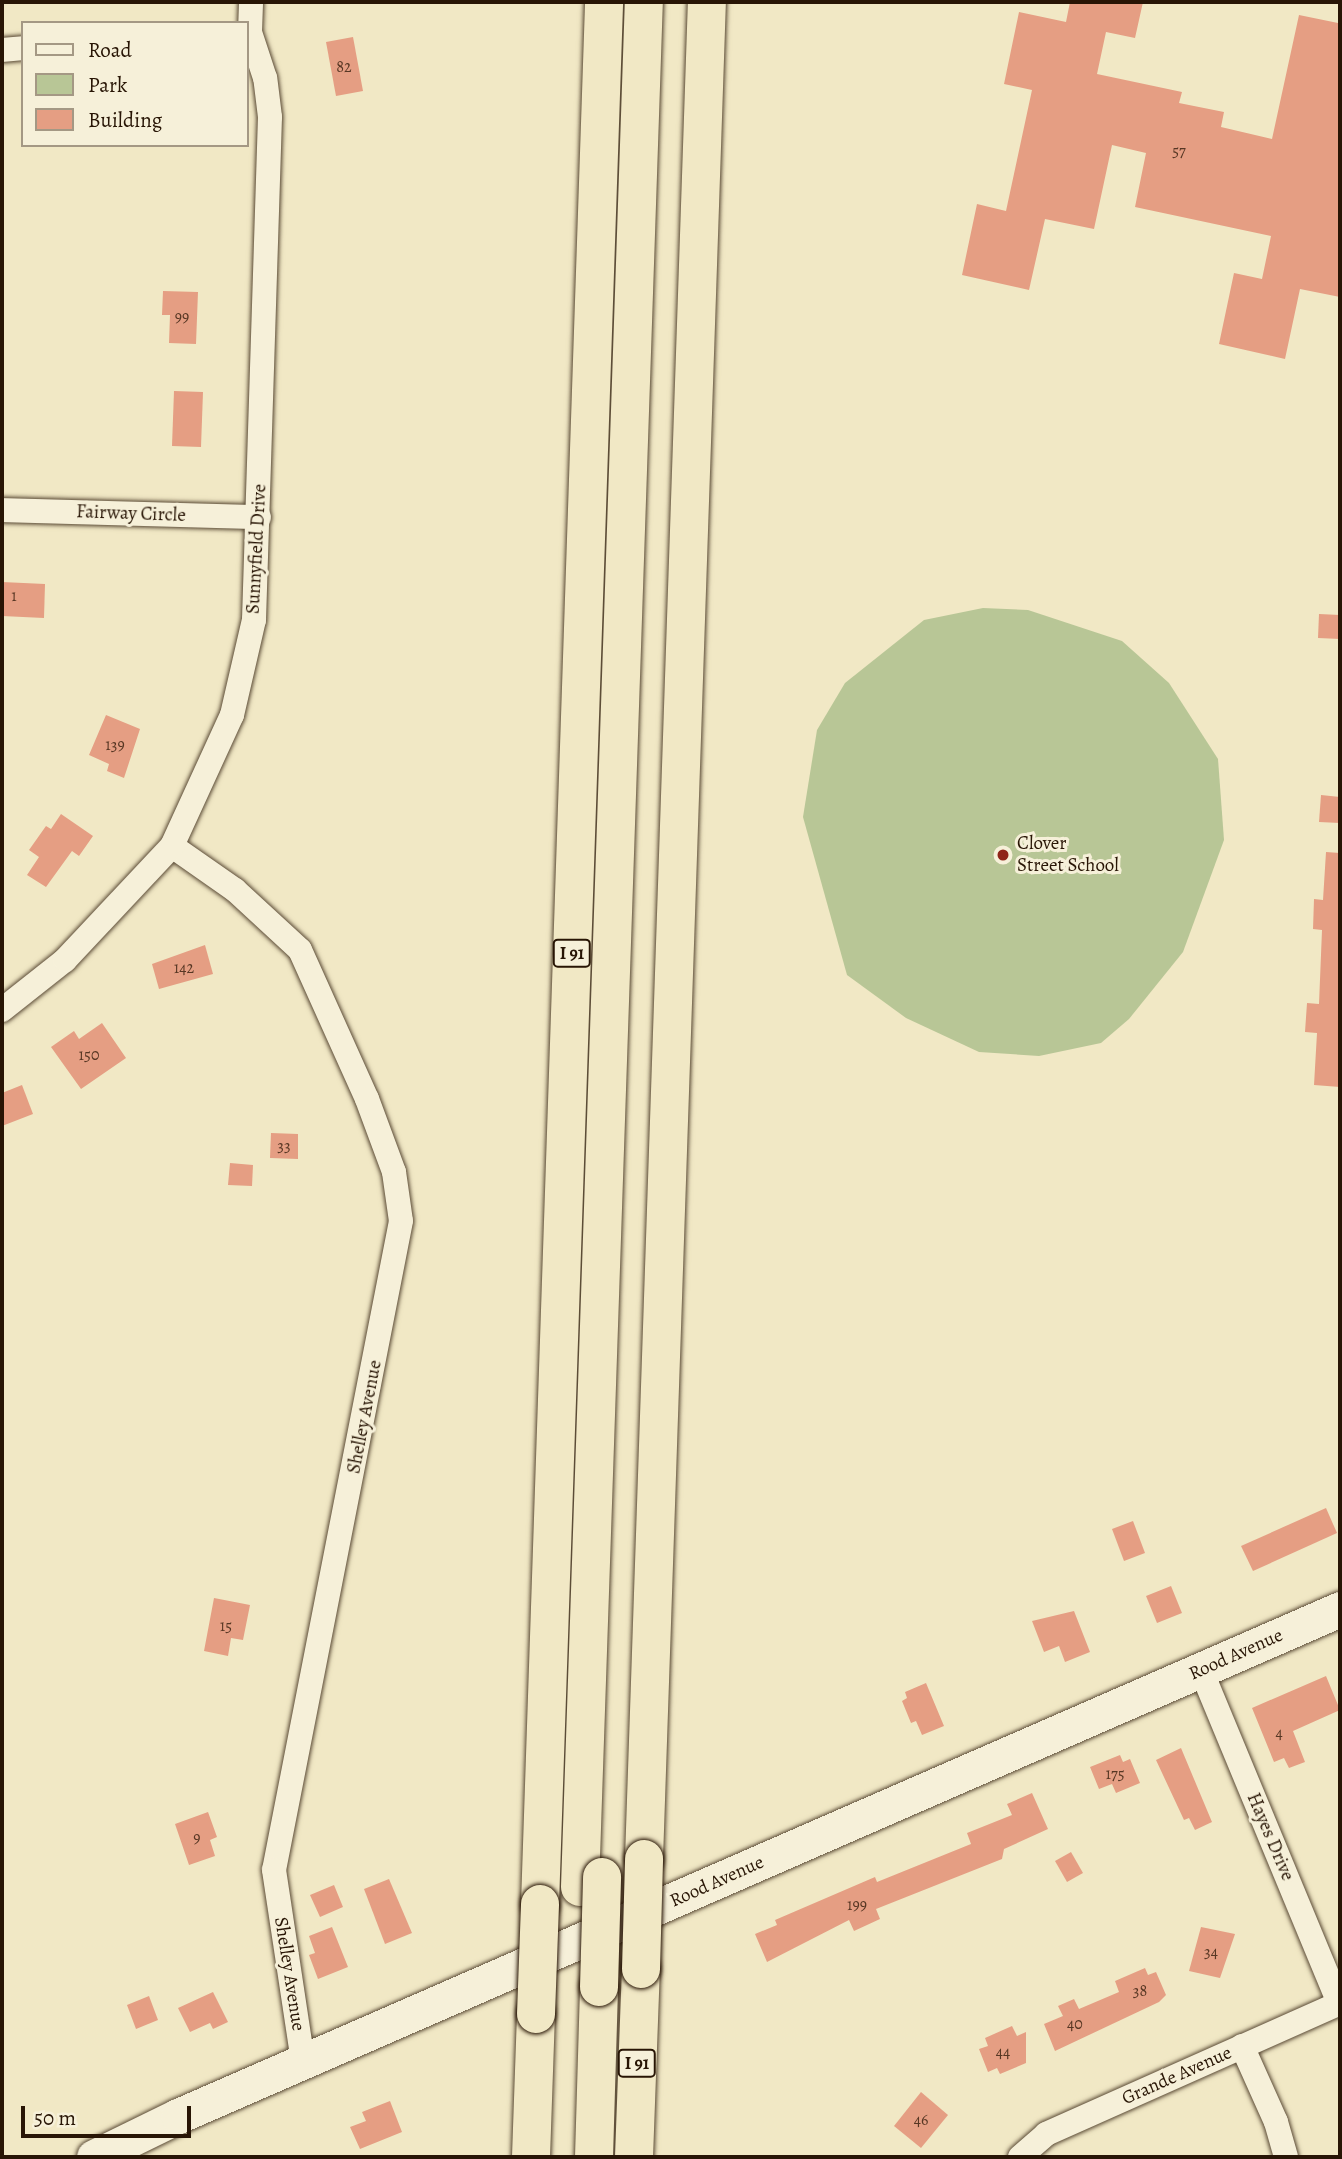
<!DOCTYPE html>
<html>
<head>
<meta charset="utf-8">
<style>
  body { margin:0 }
  #map { position:relative; width:1342px; height:2159px; overflow:hidden; background:#f1e8c5; font-family:Alegreya,serif }
  div>[style] { position:absolute }
  [style*='--x'] { left:calc(var(--x)*1px); top:calc(var(--y)*1px); width:calc(var(--w)*1px); rotate:calc(var(--a)*1deg) }
  .green>* { inset:0; background:#b8c696 }
  .building>* { inset:0; background:#e59e83 }
  .roads { filter:drop-shadow(0 0 2px #5a4a35) drop-shadow(0 0 2px #5a4a35) }
  .street>* { height:24px; margin:-12px; padding:0 12px; transform-origin:12px; border-radius:12px; background:#f6f0d9 }
  .secondary>* { height:35px; margin:-17.5px; padding:0 17.5px; transform-origin:17.5px; border-radius:17.5px; background:#f6f0d9 }
  .highway>* { height:38px; margin:-19px; padding:0 19px; transform-origin:19px; border-radius:19px; background:#f1e8c5 }
  .bridges { filter:drop-shadow(0 0 2px #281505) drop-shadow(0 0 2px #281505) }
  .highway-bridge>* { height:38px; margin:-19px; padding:0 19px; transform-origin:19px; border-radius:19px; background:#f1e8c5 }
  .dots>* { width:19px; height:19px; translate:-50% -50%; box-sizing:border-box; border:4px solid #f6f0d9; border-radius:50% }
  span { translate:-50% -50%; white-space:nowrap; text-align:center; line-height:1.15; -webkit-text-stroke:6px #f6f0d9; paint-order:stroke }
  .number-label { font-size:16px; color:#573724 }
  .number-label span { -webkit-text-stroke-width:0 }
  .shield-label span { padding:2px 5px; background:#f6f0d9; border:2px solid; border-radius:5px; -webkit-text-stroke-width:0 }
  .shield-label { font-size:18px; color:#281505; font-weight:700 }
  .street-label { font-size:19px; color:#281505 }
  .poi-label { font-size:19px; color:#281505 }
  .left { translate:0 -50%; text-align:left }
  .frame { position:absolute; inset:0; border:4px solid #281505; pointer-events:none }
  .legend { position:absolute; left:21px; top:21px; width:228px; height:126px; box-sizing:border-box; background:#f6f0d9; border:2px solid #a49884; margin:0; padding:9px 12px; list-style:none; font-size:21px; color:#281505 }
  .legend li { display:flex; align-items:center; gap:14px; height:35px }
  .legend b { width:35px; border:2px solid #a49884 }
  .scale { position:absolute; left:21px; top:2106px; width:170px; height:32px; box-sizing:border-box; border:4px solid #281505; border-top:0; padding-left:9px; font-size:21px; line-height:24px; white-space:nowrap; color:#281505; -webkit-text-stroke:5px #f6f0d9; paint-order:stroke }
</style>
</head>
<body>
<div id="map">
  <div class="green">
    <i style="clip-path:polygon(983px 608px,1028px 610px,1122px 641px,1169px 683px,1218px 759px,1224px 840px,1183px 952px,1129px 1019px,1101px 1043px,1039px 1056px,979px 1052px,906px 1018px,847px 975px,803px 817px,817px 730px,845px 683px,924px 620px)"></i>
  </div>
  <div class="building">
    <i style="clip-path:polygon(1070px 2px,1143px 2px,1135px 38px,1106px 32px,1097px 74px,1182px 92px,1179px 103px,1224px 112px,1221px 127px,1272px 139px,1299px 15px,1338px 23px,1340px 297px,1300px 289px,1285px 359px,1219px 344px,1234px 273px,1262px 279px,1271px 236px,1135px 207px,1146px 153px,1112px 145px,1094px 229px,1045px 219px,1029px 290px,962px 275px,977px 204px,1006px 211px,1032px 90px,1004px 84px,1019px 12px,1066px 22px)"></i>
    <i style="clip-path:polygon(353px 37px,363px 91px,336px 96px,326px 42px)"></i>
    <i style="clip-path:polygon(163px 291px,198px 292px,196px 344px,169px 343px,170px 315px,162px 315px)"></i>
    <i style="clip-path:polygon(174px 391px,203px 392px,201px 447px,172px 446px)"></i>
    <i style="clip-path:polygon(2px 582px,45px 584px,44px 618px,2px 616px)"></i>
    <i style="clip-path:polygon(1319px 614px,1340px 615px,1340px 639px,1318px 638px)"></i>
    <i style="clip-path:polygon(106px 715px,140px 729px,124px 778px,107px 771px,109px 764px,89px 755px)"></i>
    <i style="clip-path:polygon(1321px 795px,1340px 797px,1340px 823px,1319px 822px)"></i>
    <i style="clip-path:polygon(61px 814px,93px 836px,79px 856px,72px 851px,46px 887px,27px 875px,39px 857px,29px 850px,46px 826px,51px 829px)"></i>
    <i style="clip-path:polygon(1326px 852px,1340px 853px,1340px 1087px,1314px 1085px,1317px 1033px,1305px 1032px,1307px 1003px,1319px 1004px,1322px 930px,1313px 929px,1314px 899px,1323px 900px)"></i>
    <i style="clip-path:polygon(205px 945px,213px 974px,159px 989px,152px 964px)"></i>
    <i style="clip-path:polygon(102px 1023px,126px 1058px,81px 1089px,51px 1047px,74px 1031px,79px 1039px)"></i>
    <i style="clip-path:polygon(22px 1085px,33px 1114px,2px 1126px,2px 1093px)"></i>
    <i style="clip-path:polygon(271px 1133px,298px 1134px,298px 1159px,270px 1158px)"></i>
    <i style="clip-path:polygon(230px 1163px,253px 1165px,252px 1186px,228px 1185px)"></i>
    <i style="clip-path:polygon(1326px 1508px,1337px 1533px,1253px 1571px,1241px 1546px)"></i>
    <i style="clip-path:polygon(1133px 1521px,1145px 1553px,1124px 1561px,1112px 1529px)"></i>
    <i style="clip-path:polygon(1171px 1586px,1182px 1613px,1157px 1623px,1146px 1596px)"></i>
    <i style="clip-path:polygon(214px 1598px,250px 1605px,243px 1640px,231px 1638px,228px 1656px,204px 1651px)"></i>
    <i style="clip-path:polygon(1074px 1611px,1090px 1652px,1065px 1662px,1059px 1646px,1044px 1652px,1032px 1621px)"></i>
    <i style="clip-path:polygon(1326px 1676px,1340px 1710px,1293px 1731px,1305px 1762px,1289px 1768px,1284px 1758px,1274px 1762px,1252px 1708px)"></i>
    <i style="clip-path:polygon(926px 1683px,944px 1726px,922px 1735px,916px 1721px,911px 1723px,902px 1701px,907px 1698px,905px 1692px)"></i>
    <i style="clip-path:polygon(1181px 1748px,1212px 1822px,1195px 1830px,1189px 1818px,1184px 1820px,1156px 1760px)"></i>
    <i style="clip-path:polygon(1120px 1755px,1123px 1762px,1130px 1759px,1140px 1783px,1116px 1793px,1112px 1784px,1099px 1789px,1090px 1767px)"></i>
    <i style="clip-path:polygon(1032px 1793px,1048px 1829px,1004px 1849px,1002px 1859px,876px 1909px,880px 1919px,854px 1931px,849px 1920px,767px 1962px,755px 1934px,777px 1925px,775px 1920px,875px 1877px,877px 1882px,971px 1844px,967px 1833px,1012px 1815px,1007px 1804px)"></i>
    <i style="clip-path:polygon(208px 1812px,217px 1837px,210px 1840px,215px 1856px,189px 1865px,175px 1824px)"></i>
    <i style="clip-path:polygon(1071px 1852px,1083px 1873px,1067px 1882px,1055px 1861px)"></i>
    <i style="clip-path:polygon(389px 1879px,412px 1933px,385px 1944px,364px 1889px)"></i>
    <i style="clip-path:polygon(334px 1885px,343px 1907px,320px 1917px,310px 1895px)"></i>
    <i style="clip-path:polygon(332px 1927px,348px 1967px,318px 1979px,309px 1955px,315px 1953px,309px 1936px)"></i>
    <i style="clip-path:polygon(1201px 1927px,1235px 1934px,1220px 1978px,1189px 1971px)"></i>
    <i style="clip-path:polygon(1145px 1968px,1148px 1975px,1156px 1972px,1166px 1995px,1159px 2002px,1055px 2051px,1044px 2024px,1063px 2016px,1058px 2006px,1074px 1999px,1079px 2009px,1119px 1992px,1115px 1981px)"></i>
    <i style="clip-path:polygon(213px 1992px,228px 2022px,213px 2029px,210px 2023px,190px 2032px,178px 2008px)"></i>
    <i style="clip-path:polygon(149px 1996px,158px 2020px,136px 2029px,127px 2005px)"></i>
    <i style="clip-path:polygon(1012px 2026px,1017px 2036px,1026px 2032px,1026px 2063px,1000px 2074px,997px 2068px,988px 2072px,979px 2049px,988px 2046px,985px 2038px)"></i>
    <i style="clip-path:polygon(921px 2092px,948px 2115px,921px 2148px,894px 2126px)"></i>
    <i style="clip-path:polygon(390px 2101px,402px 2132px,360px 2149px,350px 2127px,366px 2121px,362px 2112px)"></i>
  </div>
  <div class="roads">
    <div class="street">
      <i style="--x:2;--y:50;--w:21;--a:-5"></i>
      <i style="--x:2;--y:510;--w:257;--a:1.6"></i>
      <i style="--x:172;--y:846;--w:77;--a:34.9"></i>
      <i style="--x:235;--y:890;--w:88;--a:42.7"></i>
      <i style="--x:300;--y:950;--w:163;--a:65.8"></i>
      <i style="--x:367;--y:1099;--w:78;--a:69.7"></i>
      <i style="--x:394;--y:1172;--w:49;--a:81.9"></i>
      <i style="--x:401;--y:1221;--w:661;--a:101.07"></i>
      <i style="--x:274;--y:1870;--w:194;--a:81.4"></i>
      <i style="--x:2;--y:1010;--w:80;--a:-38.4"></i>
      <i style="--x:65;--y:960;--w:156;--a:-46.8"></i>
      <i style="--x:172;--y:846;--w:144;--a:-65.4"></i>
      <i style="--x:232;--y:715;--w:98;--a:-77"></i>
      <i style="--x:254;--y:620;--w:503;--a:-88.18"></i>
      <i style="--x:270;--y:117;--w:39;--a:-97"></i>
      <i style="--x:265;--y:78;--w:48;--a:-108.1"></i>
      <i style="--x:250;--y:32;--w:30;--a:-88"></i>
      <i style="--x:1201;--y:1670;--w:360;--a:67.5"></i>
      <i style="--x:1242;--y:2046;--w:83;--a:65.9"></i>
      <i style="--x:1276;--y:2122;--w:36;--a:74"></i>
      <i style="--x:1020;--y:2157;--w:35;--a:-41"></i>
      <i style="--x:1046;--y:2134;--w:322;--a:-24"></i>
    </div>
    <div class="secondary">
      <i style="--x:94;--y:2157;--w:93;--a:-26"></i>
      <i style="--x:178;--y:2116;--w:1268;--a:-23.57"></i>
    </div>
    <div class="highway">
      <i style="--x:644;--y:1859;--w:1858;--a:-88.06"></i>
      <i style="--x:580;--y:1887;--w:1886;--a:-88.06"></i>
      <i style="--x:540;--y:1904;--w:1903;--a:-88.07"></i>
      <i style="--x:531;--y:2157;--w:143;--a:-88"></i>
      <i style="--x:594;--y:2157;--w:170;--a:-88.3"></i>
      <i style="--x:634;--y:2157;--w:188;--a:-87.9"></i>
    </div>
  </div>
  <div class="bridges">
    <div class="highway-bridge">
      <i style="--x:641;--y:1969;--w:110;--a:-88.4"></i>
      <i style="--x:599;--y:1987;--w:110;--a:-88.4"></i>
      <i style="--x:536;--y:2014;--w:110;--a:-87.9"></i>
    </div>
  </div>
  <div class="dots">
    <i style="left:1003px;top:855px;background:#8f2418"></i>
  </div>
  <div class="number-label">
    <span style="left:344px;top:67px">82</span>
    <span style="left:1179px;top:151px">57</span>
    <span style="left:182px;top:317px">99</span>
    <span style="left:14px;top:596px">1</span>
    <span style="left:115px;top:745px">139</span>
    <span style="left:184px;top:968px">142</span>
    <span style="left:89px;top:1055px">150</span>
    <span style="left:284px;top:1146px">33</span>
    <span style="left:226px;top:1626px">15</span>
    <span style="left:1279px;top:1733px">4</span>
    <span style="left:1115px;top:1774px">175</span>
    <span style="left:197px;top:1838px">9</span>
    <span style="left:857px;top:1905px">199</span>
    <span style="left:1211px;top:1952px">34</span>
    <span style="left:1140px;top:1991px">38</span>
    <span style="left:1075px;top:2024px">40</span>
    <span style="left:1003px;top:2052px">44</span>
    <span style="left:921px;top:2120px">46</span>
  </div>
  <div class="shield-label">
    <span style="left:572px;top:953px">I 91</span>
    <span style="left:637px;top:2063px">I 91</span>
  </div>
  <div class="street-label">
    <span style="left:131px;top:514px;rotate:2deg">Fairway Circle</span>
    <span style="left:257px;top:549px;rotate:-87deg">Sunnyfield Drive</span>
    <span style="left:365px;top:1417px;rotate:-79deg">Shelley Avenue</span>
    <span style="left:1236px;top:1655px;rotate:-24deg">Rood Avenue</span>
    <span style="left:1270px;top:1837px;rotate:67deg">Hayes Drive</span>
    <span style="left:717px;top:1882px;rotate:-24deg">Rood Avenue</span>
    <span style="left:289px;top:1974px;rotate:81deg">Shelley Avenue</span>
    <span style="left:1177px;top:2076px;rotate:-24deg">Grande Avenue</span>
  </div>
  <div class="poi-label">
    <span class="left" style="left:1017px;top:855px">Clover<br>Street School</span>
  </div>
  <div class="frame"></div>
  <ul class="legend">
  <li><b style="height:9px;background:#f6f0d9"></b>Road</li>
  <li><b style="height:19px;background:#b8c696"></b>Park</li>
  <li><b style="height:19px;background:#e59e83"></b>Building</li>
  </ul>
  <div class="scale">50 m</div>
</div>
</body>
</html>
